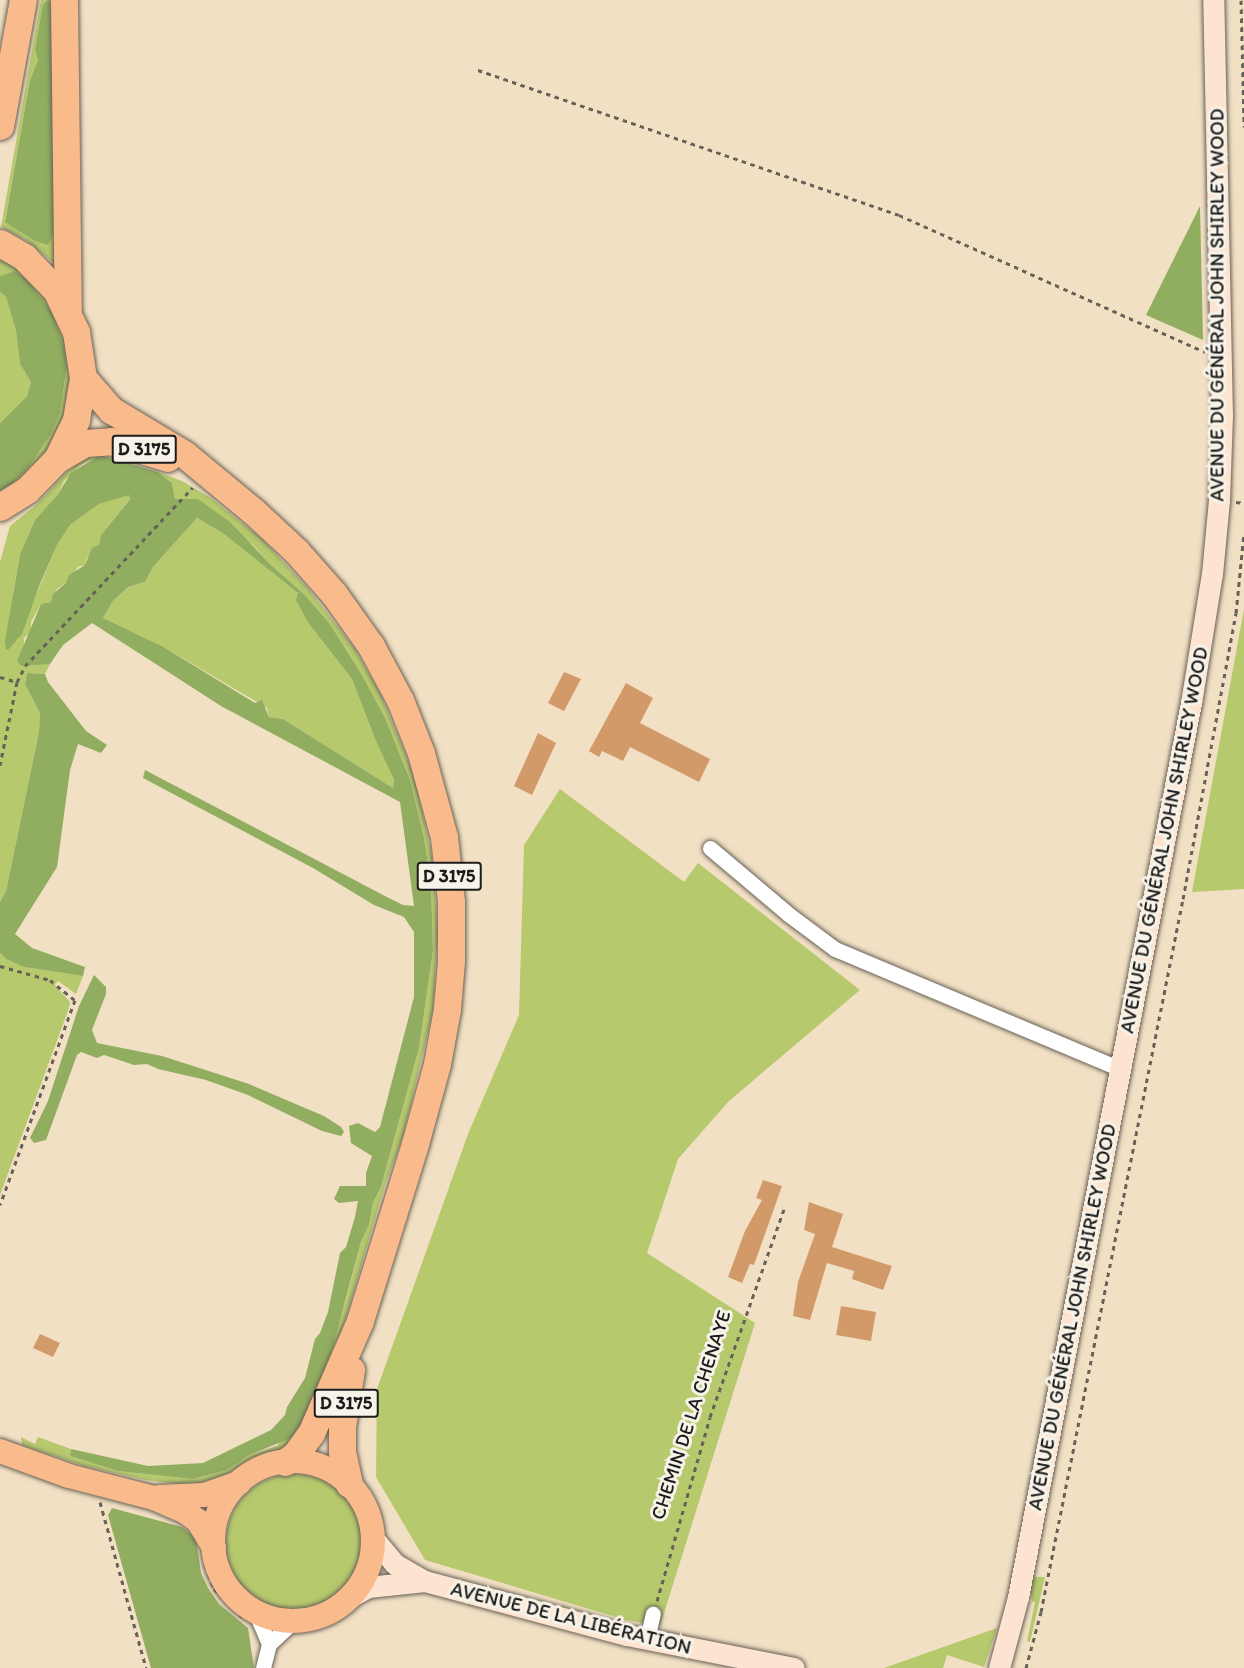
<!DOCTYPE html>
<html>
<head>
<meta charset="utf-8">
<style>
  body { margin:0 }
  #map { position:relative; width:1244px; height:1668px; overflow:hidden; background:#f2e0c4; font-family:Itim,sans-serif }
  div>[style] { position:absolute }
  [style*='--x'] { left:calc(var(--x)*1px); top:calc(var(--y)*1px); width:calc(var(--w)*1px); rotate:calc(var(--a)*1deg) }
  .green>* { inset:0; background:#b6c96d }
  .round { border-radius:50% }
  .forest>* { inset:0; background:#90ad60 }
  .building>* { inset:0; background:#d39a69 }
  .path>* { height:3px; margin-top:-1.5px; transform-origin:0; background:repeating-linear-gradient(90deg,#676157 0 4.5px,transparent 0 9px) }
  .roads { filter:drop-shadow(0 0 2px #676157) drop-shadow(0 0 2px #676157) }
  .street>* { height:15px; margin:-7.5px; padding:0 7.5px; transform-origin:7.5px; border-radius:7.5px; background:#fff }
  .secondary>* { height:21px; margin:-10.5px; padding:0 10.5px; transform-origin:10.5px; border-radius:10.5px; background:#fde4d1 }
  .primary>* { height:24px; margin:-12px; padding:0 12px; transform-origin:12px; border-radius:12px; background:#fabb8c }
  .primary>.ring { margin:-12px; padding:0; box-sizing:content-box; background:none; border:24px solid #fabb8c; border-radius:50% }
  .highway>* { height:27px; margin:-13.5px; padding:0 13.5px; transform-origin:13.5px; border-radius:13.5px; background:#fabb8c }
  span { translate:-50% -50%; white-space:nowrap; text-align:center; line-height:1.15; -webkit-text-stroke:6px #f7f3e8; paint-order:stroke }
  .shield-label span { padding:2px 4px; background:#f7f3e8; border:2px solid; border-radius:4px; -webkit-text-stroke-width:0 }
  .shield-label { font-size:18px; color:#1c1c1c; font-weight:700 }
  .street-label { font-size:20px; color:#1c1c1c }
</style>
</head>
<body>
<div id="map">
  <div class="green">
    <i style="clip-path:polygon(41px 0,46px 0,35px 50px,38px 60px,30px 80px,5px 221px,35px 241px,54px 82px,50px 1px,47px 0,57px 0,55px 264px,26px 240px,1px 227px)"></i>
    <i style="clip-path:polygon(0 258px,15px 267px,41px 291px,63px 328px,71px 372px,63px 418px,43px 458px,28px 474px,0 494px,0 491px,11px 485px,28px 468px,51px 434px,60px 413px,67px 365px,63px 343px,52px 313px,14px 271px,0 276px)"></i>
    <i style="clip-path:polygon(0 292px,6px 297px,16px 331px,20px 364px,31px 382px,27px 396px,0 423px)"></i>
    <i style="clip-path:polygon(87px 455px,100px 455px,81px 465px,64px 481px,58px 494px,35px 520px,20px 554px,13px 593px,17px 641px,57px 545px,70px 525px,99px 504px,129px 494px,131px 497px,101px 535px,99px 545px,87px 558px,85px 565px,78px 567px,66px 583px,57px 589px,51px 602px,41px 604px,31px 622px,31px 631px,24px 638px,24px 648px,36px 664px,50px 664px,45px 674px,27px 673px,25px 683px,40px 713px,39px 732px,6px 891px,0 902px,0 562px,10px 526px,36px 505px,66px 473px)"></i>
    <i style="clip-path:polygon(158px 472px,182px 481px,211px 498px,263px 540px,306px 586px,355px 649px,381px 695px,415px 778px,432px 857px,438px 930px,433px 1011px,403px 1136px,384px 1188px,342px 1331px,298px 1438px,279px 1451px,259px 1456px,216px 1480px,188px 1485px,145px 1480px,84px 1466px,22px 1445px,21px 1437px,35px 1444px,38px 1437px,71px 1449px,70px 1456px,118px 1471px,193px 1479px,227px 1470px,249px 1455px,277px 1446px,316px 1391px,346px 1300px,361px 1242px,369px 1225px,373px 1203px,381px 1187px,419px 1048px,433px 951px,431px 883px,424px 838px,410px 780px,385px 719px,362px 675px,330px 624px,304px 594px,271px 565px,252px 544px,175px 499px,172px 483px)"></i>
    <i style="clip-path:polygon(197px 518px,224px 534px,298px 593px,309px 624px,352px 679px,375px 739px,394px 780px,393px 788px,283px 719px,269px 717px,267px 708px,162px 646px,103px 618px,113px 601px,128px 587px,145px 582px,153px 567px)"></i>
    <i style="clip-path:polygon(1244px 609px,1244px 889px,1192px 892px)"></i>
    <i style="clip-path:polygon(560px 789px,684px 882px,698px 863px,860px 990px,729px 1101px,678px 1159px,647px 1253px,755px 1323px,660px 1626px,626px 1620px,425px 1560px,376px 1477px,377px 1389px,468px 1134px,519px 1015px,524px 845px)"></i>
    <i style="clip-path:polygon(0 953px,6px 959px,24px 967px,83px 976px,76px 994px,58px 981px,55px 985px,70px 1002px,68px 1011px,0 1195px)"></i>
    <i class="round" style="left:226px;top:1474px;width:136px;height:136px"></i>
    <i style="clip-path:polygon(1029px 1577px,1045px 1577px,1030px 1642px,1027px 1641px,1035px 1602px,1032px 1601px)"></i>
    <i style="clip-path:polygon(997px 1628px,984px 1667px,947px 1655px,943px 1668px,884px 1668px)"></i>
  </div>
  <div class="forest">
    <i style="clip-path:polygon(47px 0,50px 1px,54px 82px,56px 227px,48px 245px,35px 241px,5px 222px,30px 80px,38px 60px,35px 50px,43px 5px)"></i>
    <i style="clip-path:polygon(1200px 206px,1203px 340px,1146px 315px)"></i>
    <i style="clip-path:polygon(14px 271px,27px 280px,52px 313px,63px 343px,67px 365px,60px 413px,51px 434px,28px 468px,11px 485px,0 491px,0 423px,27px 396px,31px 382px,20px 364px,16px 331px,6px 297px,0 292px,0 276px)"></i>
    <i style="clip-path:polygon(evenodd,100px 455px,158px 472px,172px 483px,175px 499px,198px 499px,230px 522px,271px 565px,304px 594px,330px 624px,362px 675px,385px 718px,410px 780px,424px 838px,431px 883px,433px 951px,419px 1048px,381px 1187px,373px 1203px,369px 1225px,361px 1242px,333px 1346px,316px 1391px,302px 1424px,291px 1438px,249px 1455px,227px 1470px,193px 1479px,118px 1471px,70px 1456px,71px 1449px,148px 1466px,203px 1463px,271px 1430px,285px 1415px,287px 1407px,305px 1378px,315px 1339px,320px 1333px,328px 1312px,340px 1253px,346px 1247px,355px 1217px,358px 1201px,339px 1203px,334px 1199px,340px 1186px,366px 1186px,366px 1173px,372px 1156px,351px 1143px,349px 1126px,358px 1123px,375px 1132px,380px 1127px,414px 997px,414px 932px,404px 917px,374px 905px,313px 868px,143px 778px,145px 770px,383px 895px,403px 905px,414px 906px,400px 802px,221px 706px,92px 623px,63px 645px,50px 664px,21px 666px,17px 661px,41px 604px,51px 602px,53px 594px,66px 583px,69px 575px,85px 565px,92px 548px,99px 545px,101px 535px,130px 499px,129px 495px,99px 504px,70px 525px,57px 545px,40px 584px,22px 634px,8px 650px,6px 649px,5px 641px,20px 554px,35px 520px,58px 494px,71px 473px,100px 455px,197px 518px,224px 534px,298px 593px,296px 600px,309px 624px,352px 679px,375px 739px,394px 780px,393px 788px,283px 719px,269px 717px,262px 700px,255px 703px,162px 646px,103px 618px,113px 601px,128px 587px,145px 582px,153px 567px,197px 518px)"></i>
    <i style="clip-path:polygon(27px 673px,45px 674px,48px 682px,86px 731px,107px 745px,101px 753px,78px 744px,70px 770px,57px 867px,15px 934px,32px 948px,85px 967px,83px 976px,24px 967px,6px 959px,0 953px,0 902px,6px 891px,39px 732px,40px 713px,25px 684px)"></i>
    <i style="clip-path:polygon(94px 975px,106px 987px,106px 994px,92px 1030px,97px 1043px,162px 1056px,249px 1084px,324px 1116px,341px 1127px,344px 1132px,341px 1136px,322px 1131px,248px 1095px,206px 1080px,158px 1069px,147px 1064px,134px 1065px,104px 1055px,97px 1058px,81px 1052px,77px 1055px,46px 1140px,34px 1143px,30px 1138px,48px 1101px,79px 1006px)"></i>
    <i style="clip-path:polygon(112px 1508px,182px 1527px,196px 1538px,201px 1573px,208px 1588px,219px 1604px,248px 1628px,254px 1668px,151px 1668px,108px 1515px)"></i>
  </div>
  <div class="building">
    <i style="clip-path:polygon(564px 672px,581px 679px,564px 711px,548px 703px)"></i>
    <i style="clip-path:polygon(626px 683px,653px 698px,640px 723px,710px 759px,699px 782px,630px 747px,623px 761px,602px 751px,599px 757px,589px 751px)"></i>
    <i style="clip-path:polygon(538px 733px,556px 743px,532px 795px,514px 786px)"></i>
    <i style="clip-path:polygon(763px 1180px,782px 1186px,754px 1265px,750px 1264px,742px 1283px,728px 1277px,745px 1231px,762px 1200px,756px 1198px)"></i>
    <i style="clip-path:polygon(809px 1202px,843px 1214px,832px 1247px,892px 1266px,883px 1290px,852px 1279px,854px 1271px,827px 1263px,810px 1320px,793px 1316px,798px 1282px,815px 1234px,804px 1230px)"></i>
    <i style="clip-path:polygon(841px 1306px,876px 1312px,871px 1341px,836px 1335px)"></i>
    <i style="clip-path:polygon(40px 1334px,60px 1343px,53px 1357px,33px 1348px)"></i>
  </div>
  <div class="path">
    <i style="--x:1241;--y:0;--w:127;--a:88.6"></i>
    <i style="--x:478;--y:70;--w:445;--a:19"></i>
    <i style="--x:899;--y:215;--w:335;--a:24.1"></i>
    <i style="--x:1236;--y:502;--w:8;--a:7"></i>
    <i style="--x:0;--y:677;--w:18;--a:16"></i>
    <i style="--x:17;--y:682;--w:85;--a:101.6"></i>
    <i style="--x:17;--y:682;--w:18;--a:-63"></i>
    <i style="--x:25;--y:666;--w:245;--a:-46.8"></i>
    <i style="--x:0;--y:966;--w:52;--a:15.6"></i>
    <i style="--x:50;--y:980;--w:32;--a:39"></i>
    <i style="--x:75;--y:1000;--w:218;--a:110.1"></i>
    <i style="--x:100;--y:1502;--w:172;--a:74.5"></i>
    <i style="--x:205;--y:1565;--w:26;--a:69"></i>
    <i style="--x:214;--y:1589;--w:40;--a:45"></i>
    <i style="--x:657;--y:1601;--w:191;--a:-73.9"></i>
    <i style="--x:710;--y:1417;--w:224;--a:-70.4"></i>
    <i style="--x:1026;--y:1668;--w:58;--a:-75"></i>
    <i style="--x:1041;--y:1612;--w:727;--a:-78.74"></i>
    <i style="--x:1183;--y:899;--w:291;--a:-79.5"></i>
    <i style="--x:1236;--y:613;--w:80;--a:-84.3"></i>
  </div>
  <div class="roads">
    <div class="street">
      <i style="--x:710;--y:848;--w:102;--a:40.2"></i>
      <i style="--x:788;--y:914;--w:59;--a:36.7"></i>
      <i style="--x:835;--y:949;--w:309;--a:22.8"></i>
      <i style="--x:255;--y:1611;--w:36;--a:67"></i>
      <i style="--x:647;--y:1639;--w:26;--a:-77"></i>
      <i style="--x:269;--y:1644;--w:34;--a:-43"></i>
      <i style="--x:263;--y:1668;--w:25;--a:-76"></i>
    </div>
    <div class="secondary">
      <i style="--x:373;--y:1538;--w:34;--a:50"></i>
      <i style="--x:395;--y:1564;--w:34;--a:30"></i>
      <i style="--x:350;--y:1597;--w:21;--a:-29"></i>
      <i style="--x:368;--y:1587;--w:57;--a:-6"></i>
      <i style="--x:425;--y:1581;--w:209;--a:15"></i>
      <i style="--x:627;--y:1635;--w:170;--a:11.2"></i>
      <i style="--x:999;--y:1668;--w:73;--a:-75"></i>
      <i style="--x:1018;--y:1597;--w:911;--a:-79.05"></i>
      <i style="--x:1191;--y:703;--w:131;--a:-80.8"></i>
      <i style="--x:1212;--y:574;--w:74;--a:-84.6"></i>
      <i style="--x:1219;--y:500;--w:84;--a:-88"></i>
      <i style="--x:1222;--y:416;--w:416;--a:-91.2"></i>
    </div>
    <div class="primary">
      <i style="--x:0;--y:1451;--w:73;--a:19.9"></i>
      <i style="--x:69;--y:1476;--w:88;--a:14.5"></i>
      <i style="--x:154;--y:1498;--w:36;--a:24"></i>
      <i style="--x:187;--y:1513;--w:14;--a:36"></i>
      <i style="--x:198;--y:1521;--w:31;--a:59"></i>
      <i class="ring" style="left:213px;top:1461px;width:136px;height:136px"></i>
      <i style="--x:159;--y:1497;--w:45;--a:-2.5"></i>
      <i style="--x:204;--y:1495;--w:37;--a:-19"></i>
    </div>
    <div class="highway">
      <i style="--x:64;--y:0;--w:309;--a:89.3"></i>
      <i style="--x:0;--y:126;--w:128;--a:-79.7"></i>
      <i style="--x:0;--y:243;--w:28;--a:30"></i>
      <i style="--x:24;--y:257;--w:46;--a:45.9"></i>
      <i style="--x:56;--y:290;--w:47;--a:64.5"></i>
      <i style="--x:76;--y:332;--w:47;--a:81.3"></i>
      <i style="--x:83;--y:378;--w:43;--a:99.5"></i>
      <i style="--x:76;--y:420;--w:43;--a:116"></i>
      <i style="--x:57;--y:459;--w:43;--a:134.1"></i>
      <i style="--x:27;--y:490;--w:32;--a:148"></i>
      <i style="--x:83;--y:378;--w:43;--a:48.8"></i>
      <i style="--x:111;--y:410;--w:85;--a:31.1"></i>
      <i style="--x:184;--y:454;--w:89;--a:39.6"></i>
      <i style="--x:253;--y:511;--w:59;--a:42.9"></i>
      <i style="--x:296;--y:551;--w:57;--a:48.5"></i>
      <i style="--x:334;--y:594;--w:64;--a:54.6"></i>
      <i style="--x:371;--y:646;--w:61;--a:61.8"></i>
      <i style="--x:400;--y:700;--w:57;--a:68.4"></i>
      <i style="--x:421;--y:753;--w:87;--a:74.7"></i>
      <i style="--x:444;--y:837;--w:64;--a:83.8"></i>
      <i style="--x:451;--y:901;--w:60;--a:90"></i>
      <i style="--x:451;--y:961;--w:48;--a:94.8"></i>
      <i style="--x:447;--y:1009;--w:56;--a:100.3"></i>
      <i style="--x:437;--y:1064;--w:83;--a:105.4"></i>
      <i style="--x:415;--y:1144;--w:185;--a:107.3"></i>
      <i style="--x:360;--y:1321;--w:122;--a:113.6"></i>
      <i style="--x:311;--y:1433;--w:27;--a:126"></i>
      <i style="--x:295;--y:1455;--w:12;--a:145"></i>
      <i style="--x:57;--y:459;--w:32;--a:-30"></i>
      <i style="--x:85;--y:443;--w:26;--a:-4"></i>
      <i style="--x:111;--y:441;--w:59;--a:16.6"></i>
      <i style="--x:349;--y:1484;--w:33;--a:-102"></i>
      <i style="--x:342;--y:1452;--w:25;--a:-90"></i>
      <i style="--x:342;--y:1427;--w:58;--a:-81"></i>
    </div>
  </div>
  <div class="shield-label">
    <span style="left:144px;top:449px">D 3175</span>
    <span style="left:449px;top:876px">D 3175</span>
    <span style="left:346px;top:1403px">D 3175</span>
  </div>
  <div class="street-label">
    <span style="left:1217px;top:305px;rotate:-90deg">AVENUE DU GÉNÉRAL JOHN SHIRLEY WOOD</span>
    <span style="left:1164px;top:840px;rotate:-79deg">AVENUE DU GÉNÉRAL JOHN SHIRLEY WOOD</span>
    <span style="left:1072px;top:1317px;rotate:-79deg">AVENUE DU GÉNÉRAL JOHN SHIRLEY WOOD</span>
    <span style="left:691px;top:1415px;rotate:-72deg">CHEMIN DE LA CHENAYE</span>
    <span style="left:571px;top:1618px;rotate:14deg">AVENUE DE LA LIBÉRATION</span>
  </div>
</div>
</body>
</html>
